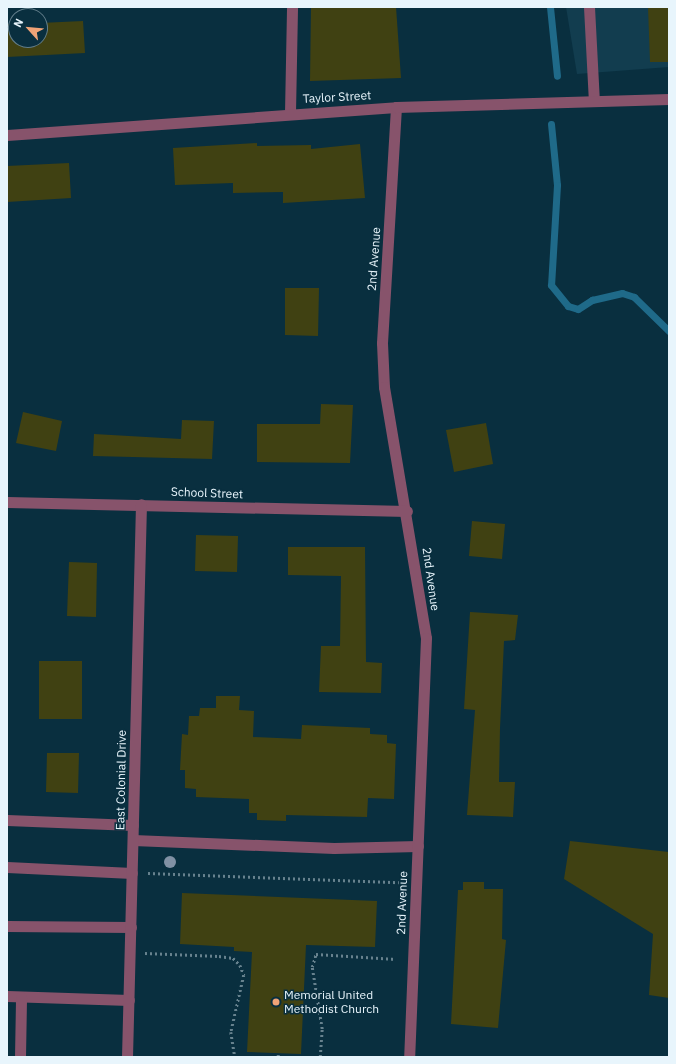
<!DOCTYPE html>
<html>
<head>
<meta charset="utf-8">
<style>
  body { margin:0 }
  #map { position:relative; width:676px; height:1064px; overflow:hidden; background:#092f3f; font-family:"IBM Plex Sans",sans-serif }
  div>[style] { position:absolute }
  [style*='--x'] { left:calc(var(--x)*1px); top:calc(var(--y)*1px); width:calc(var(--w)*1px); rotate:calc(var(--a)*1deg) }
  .built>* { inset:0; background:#123d4f }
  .stream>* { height:7px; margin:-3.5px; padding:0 3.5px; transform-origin:3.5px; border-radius:3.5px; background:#1f6a89 }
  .building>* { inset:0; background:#404112 }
  .path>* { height:2.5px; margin-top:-1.25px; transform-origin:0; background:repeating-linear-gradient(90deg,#67828e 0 2px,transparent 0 5px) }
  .service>* { height:11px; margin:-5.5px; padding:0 5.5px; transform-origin:5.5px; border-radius:5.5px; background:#87536b }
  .minor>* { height:11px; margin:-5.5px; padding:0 5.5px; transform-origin:5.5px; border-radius:5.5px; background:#87536b }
  .trees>* { width:12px; height:12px; margin:-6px; border-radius:50%; background:#8191a4 }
  .dots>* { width:11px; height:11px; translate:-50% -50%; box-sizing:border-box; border:2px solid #092f3f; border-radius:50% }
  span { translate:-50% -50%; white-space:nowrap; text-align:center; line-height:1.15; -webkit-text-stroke:3px #092f3f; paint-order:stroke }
  .street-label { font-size:12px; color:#e8f5fc }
  .poi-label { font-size:12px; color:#e8f5fc }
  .left { translate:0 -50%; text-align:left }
  .frame { position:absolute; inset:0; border:8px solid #e8f5fc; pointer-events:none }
  .north { position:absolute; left:8px; top:8px; width:40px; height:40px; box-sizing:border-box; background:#092f3f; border:1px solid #627e8b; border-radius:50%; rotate:297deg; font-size:11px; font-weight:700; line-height:16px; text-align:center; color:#e8f5fc }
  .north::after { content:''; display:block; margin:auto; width:14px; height:18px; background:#efa377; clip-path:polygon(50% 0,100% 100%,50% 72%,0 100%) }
</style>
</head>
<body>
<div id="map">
  <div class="built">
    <i style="clip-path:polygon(566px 7px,669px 7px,669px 67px,577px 74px)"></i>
  </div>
  <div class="stream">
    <i style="--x:550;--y:7;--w:69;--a:84.2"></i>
    <i style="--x:551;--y:124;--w:61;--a:84.4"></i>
    <i style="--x:557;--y:185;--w:100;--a:93.4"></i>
    <i style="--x:551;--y:285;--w:27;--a:51"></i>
    <i style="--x:568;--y:306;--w:10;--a:17"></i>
    <i style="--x:578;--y:309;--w:17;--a:-33"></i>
    <i style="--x:592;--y:300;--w:31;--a:-13"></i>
    <i style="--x:622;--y:293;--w:13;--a:18"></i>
    <i style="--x:634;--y:297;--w:49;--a:44.2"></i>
  </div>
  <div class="building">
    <i style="clip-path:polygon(311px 7px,396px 7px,401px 78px,310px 81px)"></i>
    <i style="clip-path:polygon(648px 7px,669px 7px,669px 62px,650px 62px)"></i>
    <i style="clip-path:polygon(83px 21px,85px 53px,7px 57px,7px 24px,16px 24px,16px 40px,40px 40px,40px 23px)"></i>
    <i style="clip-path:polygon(257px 143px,257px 146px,311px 145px,311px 149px,360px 144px,365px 198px,283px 203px,283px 192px,233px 193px,233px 183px,175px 185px,173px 148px)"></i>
    <i style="clip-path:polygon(69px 163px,71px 198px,7px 202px,7px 166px)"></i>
    <i style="clip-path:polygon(285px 288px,319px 288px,318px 336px,285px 335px)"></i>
    <i style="clip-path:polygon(321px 404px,353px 405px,350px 463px,257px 462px,257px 424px,320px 424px)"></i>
    <i style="clip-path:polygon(23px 412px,62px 421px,56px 451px,16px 443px)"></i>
    <i style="clip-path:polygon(182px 420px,214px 421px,212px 459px,93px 456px,94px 434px,181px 439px)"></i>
    <i style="clip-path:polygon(486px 423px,493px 464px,454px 472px,446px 430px)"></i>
    <i style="clip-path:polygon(472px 521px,505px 524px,502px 559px,469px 556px)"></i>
    <i style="clip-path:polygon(196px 535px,238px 536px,237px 572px,195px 571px)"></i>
    <i style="clip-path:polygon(288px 547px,365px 547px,366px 662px,382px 663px,381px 693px,319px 692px,321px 646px,340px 646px,341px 576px,288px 575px)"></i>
    <i style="clip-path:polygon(69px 562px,97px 563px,96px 617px,67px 616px)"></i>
    <i style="clip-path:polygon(470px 612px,518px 615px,515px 640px,504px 641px,500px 728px,499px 782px,515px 782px,513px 817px,467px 815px,475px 710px,464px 709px)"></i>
    <i style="clip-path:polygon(39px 661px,82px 661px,82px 719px,39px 719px)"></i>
    <i style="clip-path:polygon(216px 696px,240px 696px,239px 710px,254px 711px,253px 737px,301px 739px,302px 725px,370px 728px,370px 734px,387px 735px,387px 743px,396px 744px,394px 799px,368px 798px,367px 817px,286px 815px,286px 821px,257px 820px,257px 813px,249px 813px,249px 799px,196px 797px,196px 789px,185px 788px,185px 770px,180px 770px,182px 734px,188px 735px,189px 716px,199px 716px,200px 708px,216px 708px)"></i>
    <i style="clip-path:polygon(47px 753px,79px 753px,78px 793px,46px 792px)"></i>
    <i style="clip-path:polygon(570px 841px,669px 852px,669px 998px,649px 995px,653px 934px,564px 879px)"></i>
    <i style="clip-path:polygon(463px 882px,484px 882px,484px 889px,503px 889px,502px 939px,506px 940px,498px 1028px,451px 1024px,458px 890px,463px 890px)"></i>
    <i style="clip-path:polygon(182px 893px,377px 901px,375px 947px,306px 945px,301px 1054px,247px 1052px,252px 952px,234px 951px,234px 947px,180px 944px)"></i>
  </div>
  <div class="path">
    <i style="--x:148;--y:873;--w:251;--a:2.1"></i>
    <i style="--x:145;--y:953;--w:74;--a:2.3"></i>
    <i style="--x:219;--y:956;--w:14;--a:8"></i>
    <i style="--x:233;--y:958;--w:10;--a:45"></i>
    <i style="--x:240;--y:965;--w:11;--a:68"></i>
    <i style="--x:244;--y:975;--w:58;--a:102.8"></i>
    <i style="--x:231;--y:1032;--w:25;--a:81"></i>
    <i style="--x:278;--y:1057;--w:4;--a:-90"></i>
    <i style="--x:320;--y:1057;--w:28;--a:-86"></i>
    <i style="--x:322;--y:1029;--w:63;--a:-99.2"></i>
    <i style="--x:312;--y:967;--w:14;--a:-73"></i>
    <i style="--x:316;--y:954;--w:80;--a:3.6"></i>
  </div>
  <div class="service">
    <i style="--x:589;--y:7;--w:94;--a:87"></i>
    <i style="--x:7;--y:820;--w:126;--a:2.3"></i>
    <i style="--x:133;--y:840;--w:201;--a:2.3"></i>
    <i style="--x:334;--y:848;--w:84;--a:-1.4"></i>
    <i style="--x:7;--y:867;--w:125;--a:2.7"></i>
    <i style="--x:7;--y:926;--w:124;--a:0.5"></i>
    <i style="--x:7;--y:996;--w:122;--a:1.9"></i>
    <i style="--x:20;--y:1057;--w:60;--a:-89"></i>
  </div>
  <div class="minor">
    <i style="--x:396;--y:107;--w:236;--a:93.4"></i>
    <i style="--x:382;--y:343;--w:44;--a:87.4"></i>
    <i style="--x:384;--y:387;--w:254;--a:80.5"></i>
    <i style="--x:426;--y:638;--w:419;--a:92.3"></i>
    <i style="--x:290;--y:113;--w:106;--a:-88.9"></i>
    <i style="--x:7;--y:135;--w:390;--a:-4.1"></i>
    <i style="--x:396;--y:107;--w:273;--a:-1.7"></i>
    <i style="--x:7;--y:502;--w:400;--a:1.3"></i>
    <i style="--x:127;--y:1057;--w:553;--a:-88.55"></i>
  </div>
  <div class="trees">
    <i style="left:170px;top:862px"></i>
  </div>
  <div class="dots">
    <i style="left:276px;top:1002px;background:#efa377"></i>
  </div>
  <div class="street-label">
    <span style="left:337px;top:97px;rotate:-3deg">Taylor Street</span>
    <span style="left:374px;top:259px;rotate:-86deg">2nd Avenue</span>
    <span style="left:207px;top:493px;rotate:2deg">School Street</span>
    <span style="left:431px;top:579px;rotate:82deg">2nd Avenue</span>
    <span style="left:121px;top:780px;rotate:-89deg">East Colonial Drive</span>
    <span style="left:402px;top:903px;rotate:-88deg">2nd Avenue</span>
  </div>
  <div class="poi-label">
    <span class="left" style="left:284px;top:1002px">Memorial United<br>Methodist Church</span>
  </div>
  <div class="frame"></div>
  <div class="north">N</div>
</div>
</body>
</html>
